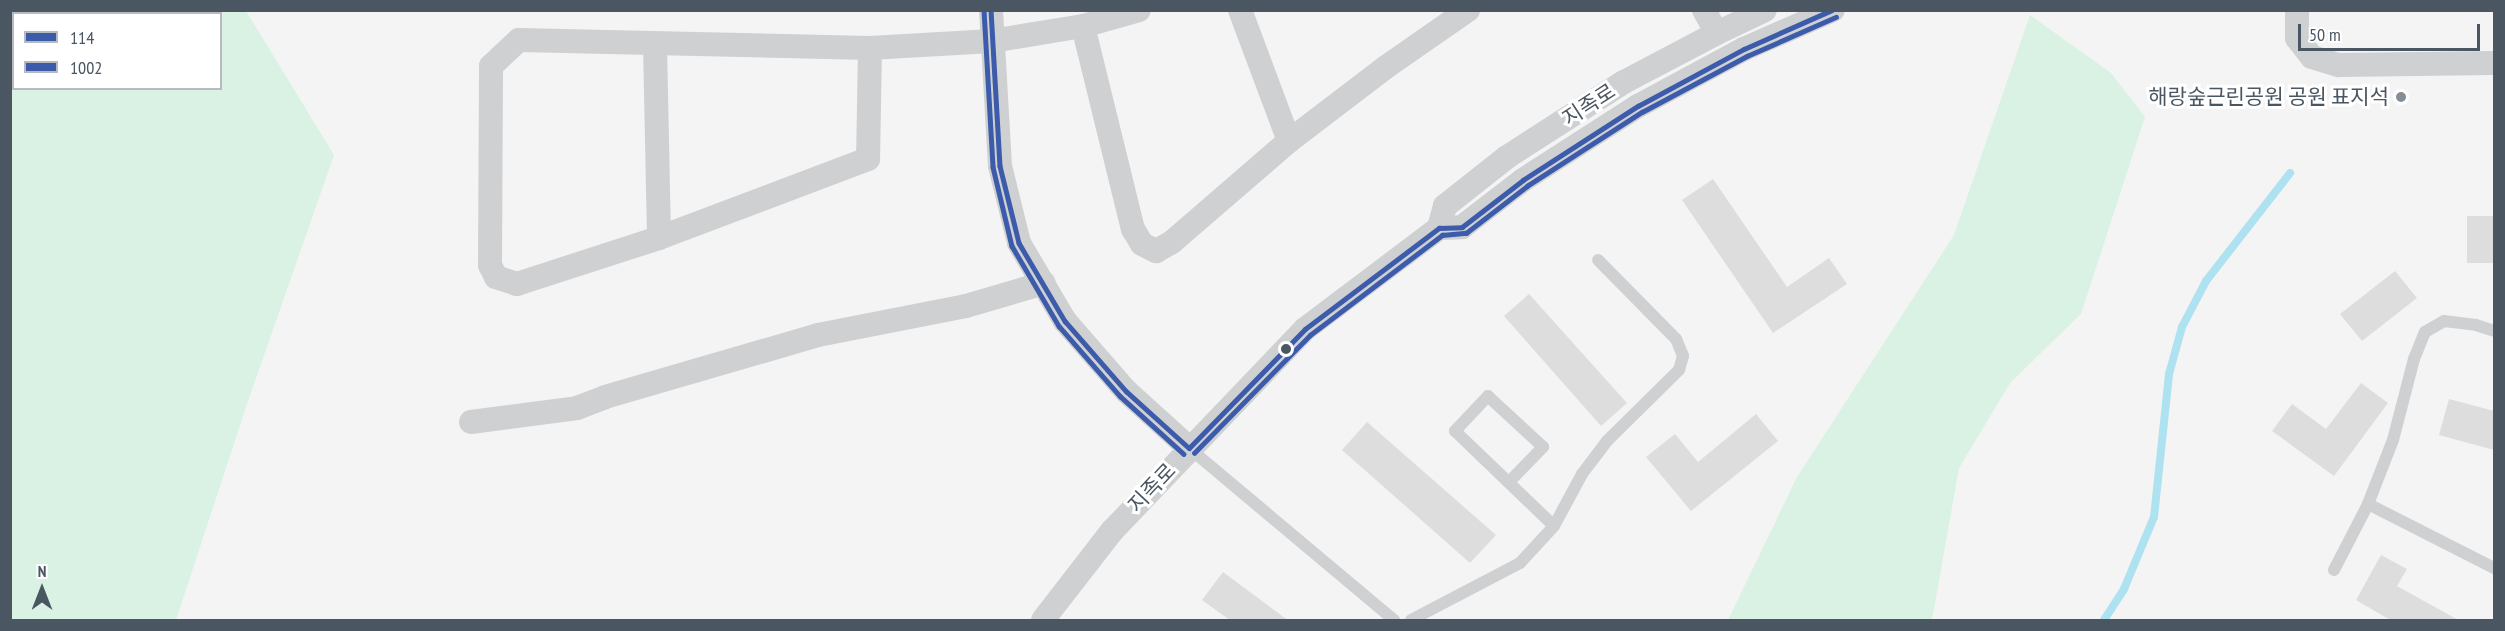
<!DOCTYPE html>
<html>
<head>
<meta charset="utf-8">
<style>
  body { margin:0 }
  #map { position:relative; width:2505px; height:631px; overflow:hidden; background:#f4f4f4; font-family:"PT Sans Narrow","Noto Sans KR",sans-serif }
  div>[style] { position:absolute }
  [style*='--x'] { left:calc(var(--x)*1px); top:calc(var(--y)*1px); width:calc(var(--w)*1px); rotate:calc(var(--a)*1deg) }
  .green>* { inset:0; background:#d9f2e3 }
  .stream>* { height:8px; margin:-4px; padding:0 4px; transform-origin:4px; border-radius:4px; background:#aee2f0 }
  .building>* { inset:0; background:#ddddde }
  .service>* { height:12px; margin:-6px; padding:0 6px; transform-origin:6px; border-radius:6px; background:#ced0d2 }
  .minor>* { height:24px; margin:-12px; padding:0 12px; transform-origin:12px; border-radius:12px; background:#ced0d2 }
  .bus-1>* { height:4.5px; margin:-2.25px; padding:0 2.25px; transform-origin:2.25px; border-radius:2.25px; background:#3d5bab }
  .bus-2>* { height:4.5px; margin:-2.25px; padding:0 2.25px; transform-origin:2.25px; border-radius:2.25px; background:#3d5bab }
  .dots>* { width:16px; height:16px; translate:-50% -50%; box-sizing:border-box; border:3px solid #fff; border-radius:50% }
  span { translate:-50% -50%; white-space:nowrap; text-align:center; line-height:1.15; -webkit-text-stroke:6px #fff; paint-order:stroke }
  .poi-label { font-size:21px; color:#4a5661 }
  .right { translate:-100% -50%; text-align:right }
  .street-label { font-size:21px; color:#4a5661 }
  .frame { position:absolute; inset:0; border:12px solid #4a5661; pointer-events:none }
  .legend { position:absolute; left:12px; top:12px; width:210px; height:78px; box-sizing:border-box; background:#fff; border:2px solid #b7bbc0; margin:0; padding:8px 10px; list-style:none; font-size:18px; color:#4a5661 }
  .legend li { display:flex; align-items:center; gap:12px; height:30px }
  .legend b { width:30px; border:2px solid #b7bbc0 }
  .north { position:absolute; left:12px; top:559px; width:60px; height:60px; -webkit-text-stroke:4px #fff; paint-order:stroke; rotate:0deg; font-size:16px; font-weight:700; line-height:24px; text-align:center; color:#4a5661 }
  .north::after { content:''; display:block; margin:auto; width:21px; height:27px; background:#4a5661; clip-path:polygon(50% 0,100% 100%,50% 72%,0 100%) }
  .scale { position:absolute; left:2298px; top:24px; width:182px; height:27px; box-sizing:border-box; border:3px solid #4a5661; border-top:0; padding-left:8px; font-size:18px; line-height:21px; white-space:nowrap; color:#4a5661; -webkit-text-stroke:4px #fff; paint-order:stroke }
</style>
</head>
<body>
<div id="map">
  <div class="green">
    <i style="clip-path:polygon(evenodd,10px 11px,246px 11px,334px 155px,247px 404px,176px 620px,11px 620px,10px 11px,14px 14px,220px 14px,220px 88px,14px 88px,14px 14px)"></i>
    <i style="clip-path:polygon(2030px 15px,2111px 73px,2145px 117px,2081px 314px,2010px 383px,1959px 468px,1932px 620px,1728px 620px,1797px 477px,1954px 235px)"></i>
  </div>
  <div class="stream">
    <i style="--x:2104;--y:620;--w:37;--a:-57"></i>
    <i style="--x:2124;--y:589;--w:78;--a:-67.4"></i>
    <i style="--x:2154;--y:517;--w:144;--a:-84"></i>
    <i style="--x:2169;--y:374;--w:49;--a:-74.5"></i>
    <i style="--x:2182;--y:327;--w:52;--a:-62.4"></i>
    <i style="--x:2206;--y:281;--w:137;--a:-52.1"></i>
  </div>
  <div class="building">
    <i style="clip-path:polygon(1713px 179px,1787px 287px,1829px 258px,1847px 284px,1773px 333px,1682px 200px)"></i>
    <i style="clip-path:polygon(2467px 216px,2494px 216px,2494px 263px,2467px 263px)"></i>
    <i style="clip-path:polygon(2395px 271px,2417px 298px,2362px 341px,2340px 314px)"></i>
    <i style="clip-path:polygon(1529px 294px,1627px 403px,1601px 426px,1504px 316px)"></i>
    <i style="clip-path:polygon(2361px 383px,2388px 403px,2334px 476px,2272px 431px,2292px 404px,2326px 429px)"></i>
    <i style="clip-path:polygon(2449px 399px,2494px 411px,2494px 450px,2439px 435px)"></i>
    <i style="clip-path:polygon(1756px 414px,1778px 441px,1691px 511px,1646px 457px,1675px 434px,1698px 462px)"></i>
    <i style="clip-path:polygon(1367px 422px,1496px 535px,1470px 563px,1342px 450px)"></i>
    <i style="clip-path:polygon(2381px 555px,2407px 569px,2397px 586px,2460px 621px,2392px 621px,2356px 600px)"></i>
    <i style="clip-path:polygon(1223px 572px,1289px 621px,1231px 621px,1202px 600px)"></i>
  </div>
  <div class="service">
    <i style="--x:1189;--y:448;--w:268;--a:40"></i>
    <i style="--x:1509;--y:482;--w:49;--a:-45.8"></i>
    <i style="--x:1543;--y:447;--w:75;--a:-137.2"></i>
    <i style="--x:1488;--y:396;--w:48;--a:133.3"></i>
    <i style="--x:1455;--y:431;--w:137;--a:43.8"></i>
    <i style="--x:2368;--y:504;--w:141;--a:26.9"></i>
    <i style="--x:2334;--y:570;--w:74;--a:-62.7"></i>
    <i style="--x:2368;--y:504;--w:69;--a:-68.7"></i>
    <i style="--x:2393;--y:440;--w:84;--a:-75.5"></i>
    <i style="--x:2414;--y:359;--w:29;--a:-68"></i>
    <i style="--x:2425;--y:332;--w:22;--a:-30"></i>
    <i style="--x:2444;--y:321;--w:32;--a:7"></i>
    <i style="--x:2476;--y:325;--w:19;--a:18"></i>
    <i style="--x:1411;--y:620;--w:123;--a:-27.6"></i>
    <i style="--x:1520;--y:563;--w:50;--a:-47.4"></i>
    <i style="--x:1554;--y:526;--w:59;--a:-61.7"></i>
    <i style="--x:1582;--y:474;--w:41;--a:-52.9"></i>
    <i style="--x:1607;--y:441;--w:101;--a:-44.6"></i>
    <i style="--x:1679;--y:370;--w:15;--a:-74"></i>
    <i style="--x:1683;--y:356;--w:18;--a:-112"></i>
    <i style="--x:1676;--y:339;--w:111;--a:-134.6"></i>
  </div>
  <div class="minor">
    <i style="--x:991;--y:10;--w:156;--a:86.7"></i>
    <i style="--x:1000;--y:166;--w:79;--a:76.1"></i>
    <i style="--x:1019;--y:243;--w:91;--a:59.5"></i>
    <i style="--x:1065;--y:321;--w:93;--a:48.9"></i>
    <i style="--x:1126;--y:391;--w:85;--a:42.1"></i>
    <i style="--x:1240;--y:10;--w:140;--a:69.5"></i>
    <i style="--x:1704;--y:10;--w:26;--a:61"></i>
    <i style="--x:2297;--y:10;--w:28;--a:90"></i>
    <i style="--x:2297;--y:38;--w:24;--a:52"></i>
    <i style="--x:2312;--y:57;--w:28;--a:17"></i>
    <i style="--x:2339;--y:65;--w:155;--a:-0.7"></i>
    <i style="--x:1083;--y:26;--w:209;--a:76.2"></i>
    <i style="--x:1133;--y:229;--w:17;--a:59"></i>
    <i style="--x:1142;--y:244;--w:16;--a:27"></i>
    <i style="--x:1156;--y:251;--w:18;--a:-29"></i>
    <i style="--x:1172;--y:242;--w:155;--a:-40.8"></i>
    <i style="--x:1289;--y:141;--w:122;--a:-37.3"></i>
    <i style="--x:1386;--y:67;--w:100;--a:-34.8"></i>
    <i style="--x:655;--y:45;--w:193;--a:88.8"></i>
    <i style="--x:870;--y:48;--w:111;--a:91"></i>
    <i style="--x:868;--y:159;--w:223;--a:159.3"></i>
    <i style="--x:659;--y:238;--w:149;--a:162.1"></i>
    <i style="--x:517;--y:284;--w:22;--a:-162"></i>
    <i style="--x:496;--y:277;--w:13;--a:-117"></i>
    <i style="--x:490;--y:265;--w:199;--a:-89.7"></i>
    <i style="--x:491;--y:66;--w:38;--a:-43"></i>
    <i style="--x:519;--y:40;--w:351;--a:1.3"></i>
    <i style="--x:870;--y:48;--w:122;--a:-3.3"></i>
    <i style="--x:992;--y:41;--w:92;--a:-9.4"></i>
    <i style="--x:1083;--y:26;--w:58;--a:-15.9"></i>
    <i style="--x:1439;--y:228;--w:23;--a:-75"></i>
    <i style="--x:1445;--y:206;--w:79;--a:-38.3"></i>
    <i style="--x:1507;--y:157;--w:139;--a:-32.7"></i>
    <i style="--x:1624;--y:82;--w:105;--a:-27.8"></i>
    <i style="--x:1717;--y:33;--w:53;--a:-25.6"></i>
    <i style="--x:471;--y:422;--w:107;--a:-7.5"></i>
    <i style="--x:577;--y:408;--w:30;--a:-21"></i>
    <i style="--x:605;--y:397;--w:222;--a:-16.2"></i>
    <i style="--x:818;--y:335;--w:151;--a:-11.1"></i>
    <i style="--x:966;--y:306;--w:81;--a:-16.4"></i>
    <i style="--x:1043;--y:620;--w:113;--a:-52.2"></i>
    <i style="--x:1112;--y:531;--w:279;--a:-46.3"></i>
    <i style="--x:1305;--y:329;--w:168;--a:-37"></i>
    <i style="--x:1439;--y:228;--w:23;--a:-2"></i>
    <i style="--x:1462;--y:227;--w:77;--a:-37.6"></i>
    <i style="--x:1523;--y:180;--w:137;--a:-32.8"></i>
    <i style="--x:1638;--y:106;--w:120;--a:-28.3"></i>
    <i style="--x:1744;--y:49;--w:97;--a:-23.7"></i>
  </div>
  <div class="bus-1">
    <i style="--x:991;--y:10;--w:156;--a:86.7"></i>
    <i style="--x:1000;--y:166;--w:79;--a:76.1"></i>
    <i style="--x:1019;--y:243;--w:91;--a:59.5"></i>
    <i style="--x:1065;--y:321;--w:93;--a:48.9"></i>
    <i style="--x:1126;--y:391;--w:85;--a:42.1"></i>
    <i style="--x:1189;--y:448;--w:166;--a:-45.7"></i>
    <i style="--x:1305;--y:329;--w:168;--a:-37"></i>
    <i style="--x:1439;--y:228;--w:23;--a:-2"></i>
    <i style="--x:1462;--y:227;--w:77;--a:-37.6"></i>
    <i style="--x:1523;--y:180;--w:137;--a:-32.8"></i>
    <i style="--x:1638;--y:106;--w:120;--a:-28.3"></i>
    <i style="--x:1744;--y:49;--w:96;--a:-23.9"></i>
  </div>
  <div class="bus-2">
    <i style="--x:984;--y:10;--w:157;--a:86.7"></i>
    <i style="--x:993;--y:167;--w:81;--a:76.5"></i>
    <i style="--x:1012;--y:246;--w:93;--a:59.6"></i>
    <i style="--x:1059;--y:326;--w:93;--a:48.9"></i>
    <i style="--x:1120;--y:396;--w:86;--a:42.2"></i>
    <i style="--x:1194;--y:453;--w:165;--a:-45.5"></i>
    <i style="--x:1310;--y:335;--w:166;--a:-37.1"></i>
    <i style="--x:1442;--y:235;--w:24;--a:-5"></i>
    <i style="--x:1466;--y:233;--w:77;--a:-37.6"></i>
    <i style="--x:1527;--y:186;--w:137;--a:-32.8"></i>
    <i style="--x:1642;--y:112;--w:119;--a:-28.1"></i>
    <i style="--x:1747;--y:56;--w:97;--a:-23.7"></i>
  </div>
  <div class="dots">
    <i style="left:2401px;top:97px;background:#868d94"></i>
    <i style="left:1286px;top:349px;background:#4a5661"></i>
  </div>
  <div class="poi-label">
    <span class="right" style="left:2389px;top:97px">해랑숲근린공원 공원 표지석</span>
  </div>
  <div class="street-label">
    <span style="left:1589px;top:105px;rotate:-33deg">지족로</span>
    <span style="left:1152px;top:488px;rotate:-47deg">지족로</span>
  </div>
  <div class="frame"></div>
  <ul class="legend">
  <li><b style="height:8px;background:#3d5bab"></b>114</li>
  <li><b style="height:8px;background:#3d5bab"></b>1002</li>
  </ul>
  <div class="north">N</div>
  <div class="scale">50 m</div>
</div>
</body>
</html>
